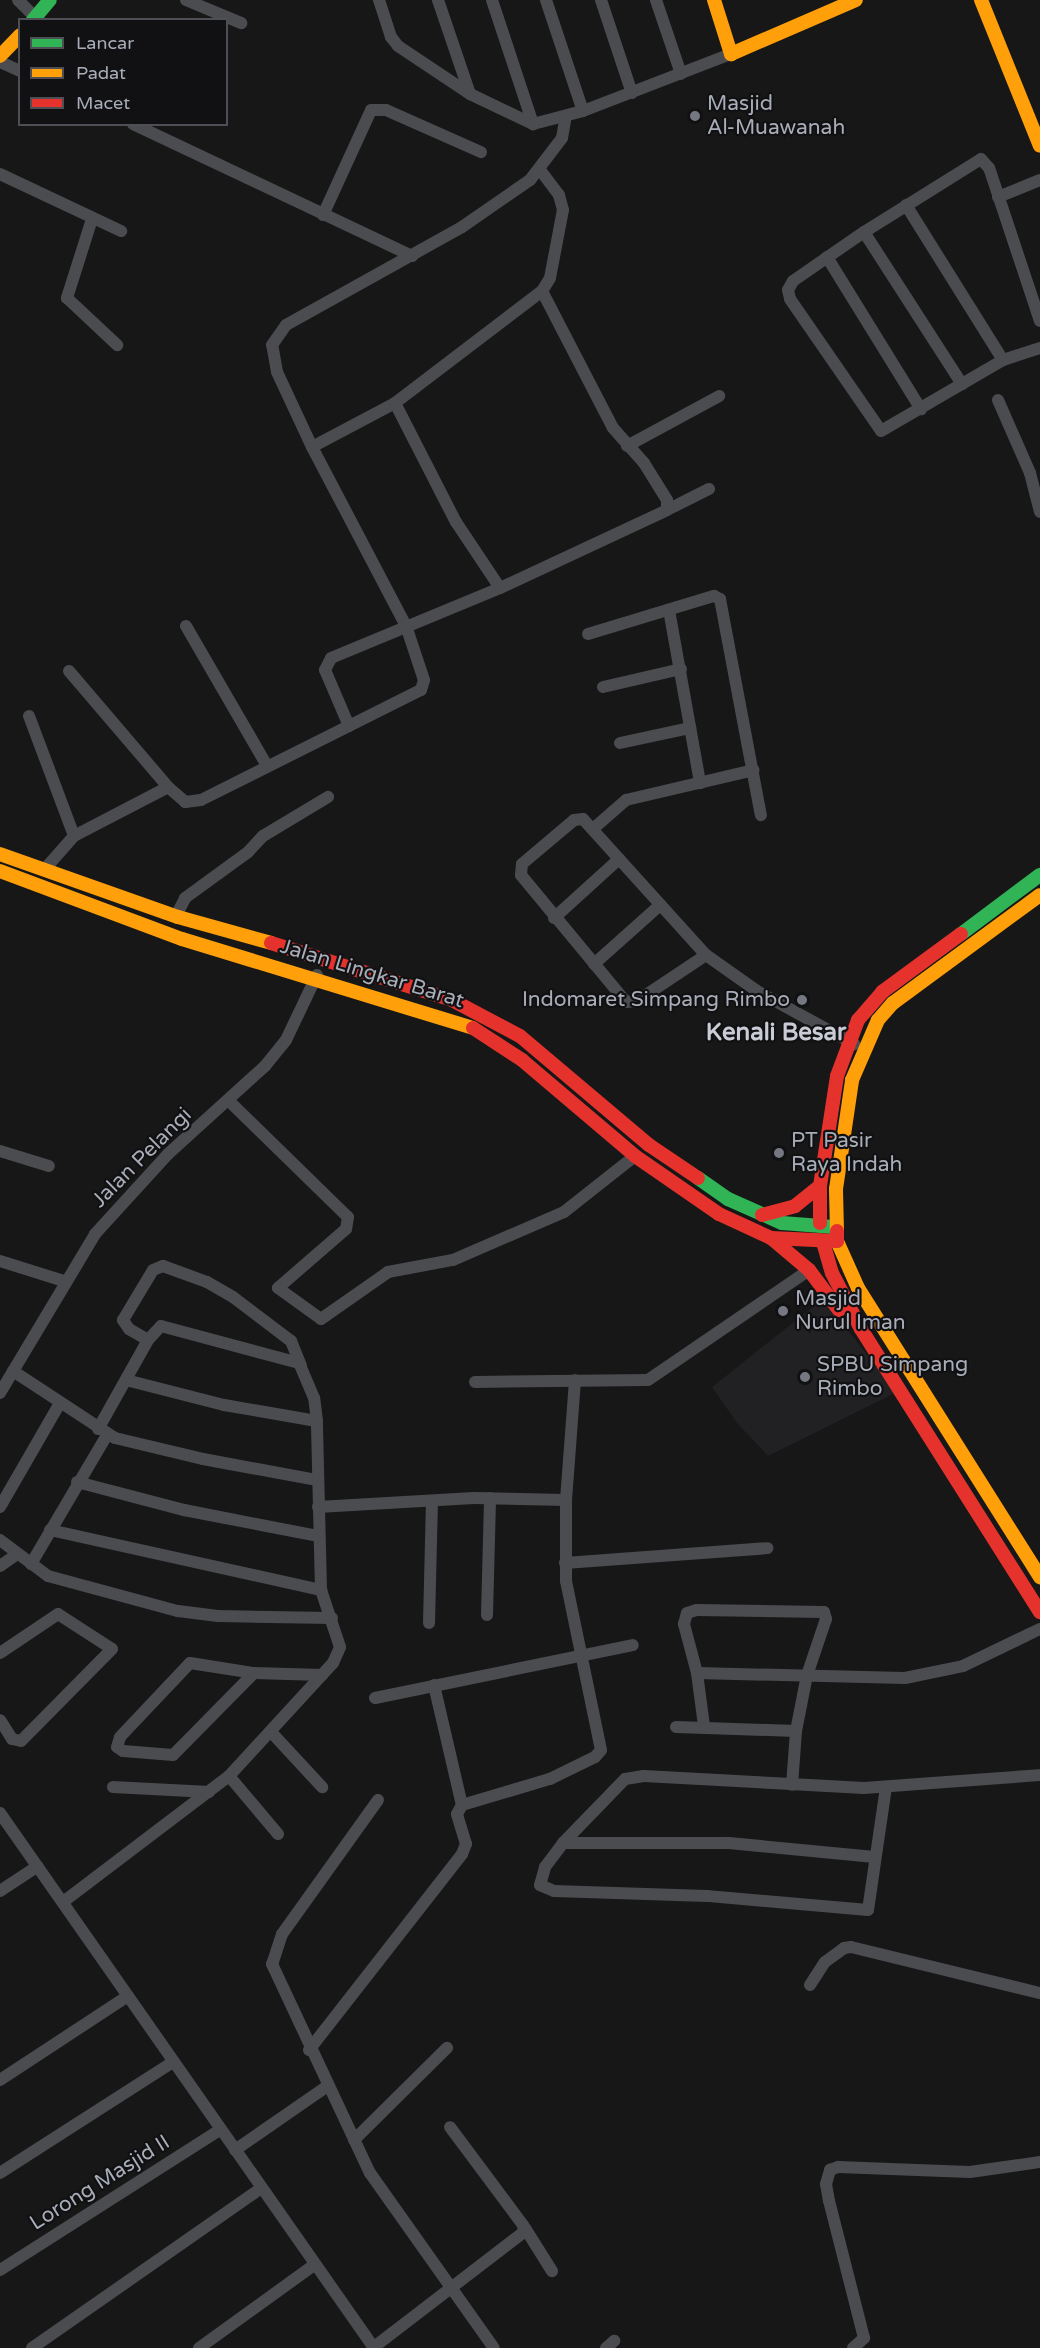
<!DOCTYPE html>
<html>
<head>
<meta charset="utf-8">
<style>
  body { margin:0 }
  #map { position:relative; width:1040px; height:2348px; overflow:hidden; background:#171717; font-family:"Varela Round",sans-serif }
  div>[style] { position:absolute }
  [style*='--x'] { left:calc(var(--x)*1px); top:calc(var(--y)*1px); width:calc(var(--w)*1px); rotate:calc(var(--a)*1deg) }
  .built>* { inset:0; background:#212123 }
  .street>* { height:12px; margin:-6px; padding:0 6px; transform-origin:6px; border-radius:6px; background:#4b4c50 }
  .fast>* { height:14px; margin:-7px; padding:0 7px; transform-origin:7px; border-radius:7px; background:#30b455 }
  .slow>* { height:14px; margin:-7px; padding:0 7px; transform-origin:7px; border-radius:7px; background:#ff9f0a }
  .jam>* { height:14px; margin:-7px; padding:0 7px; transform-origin:7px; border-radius:7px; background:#e5322d }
  .dots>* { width:16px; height:16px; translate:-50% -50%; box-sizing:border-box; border:3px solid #111113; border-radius:50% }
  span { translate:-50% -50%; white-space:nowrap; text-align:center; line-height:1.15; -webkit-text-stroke:4.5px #111113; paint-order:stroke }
  .poi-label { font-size:21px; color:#a8adb8 }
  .left { translate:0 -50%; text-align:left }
  .right { translate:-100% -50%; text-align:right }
  .street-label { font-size:21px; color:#a8adb8 }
  .quarter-label { font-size:24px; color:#c9ccd4; font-weight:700 }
  .legend { position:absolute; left:18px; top:18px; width:210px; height:108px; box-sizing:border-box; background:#111113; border:2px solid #4d4f55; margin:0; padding:8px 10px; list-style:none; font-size:18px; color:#a8adb8 }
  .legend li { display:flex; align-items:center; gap:12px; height:30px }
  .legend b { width:30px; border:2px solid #4d4f55 }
</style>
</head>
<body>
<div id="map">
  <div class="built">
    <i style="clip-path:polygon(823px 1299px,897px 1392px,768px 1456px,737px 1423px,712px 1387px)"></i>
  </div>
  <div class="street">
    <i style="--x:18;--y:0;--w:24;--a:45"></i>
    <i style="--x:186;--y:0;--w:60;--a:22.7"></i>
    <i style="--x:379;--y:0;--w:39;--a:72"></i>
    <i style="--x:391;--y:37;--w:11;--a:52"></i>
    <i style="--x:398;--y:46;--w:87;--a:33.7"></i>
    <i style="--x:470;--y:94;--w:70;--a:25.5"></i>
    <i style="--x:533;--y:124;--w:52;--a:-14.6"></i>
    <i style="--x:583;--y:111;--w:159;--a:-21.1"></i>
    <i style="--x:438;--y:0;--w:99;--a:71.2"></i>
    <i style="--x:492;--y:0;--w:131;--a:71.7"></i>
    <i style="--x:546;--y:0;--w:117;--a:71.6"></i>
    <i style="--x:601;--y:0;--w:98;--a:71.6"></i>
    <i style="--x:656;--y:0;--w:78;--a:71.3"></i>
    <i style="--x:0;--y:62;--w:22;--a:24"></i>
    <i style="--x:133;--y:124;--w:309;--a:25.3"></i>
    <i style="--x:0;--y:174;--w:134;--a:25.2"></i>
    <i style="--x:998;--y:197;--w:45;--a:-22"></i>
    <i style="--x:906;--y:205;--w:183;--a:58"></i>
    <i style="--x:323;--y:215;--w:115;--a:-65.4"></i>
    <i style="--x:371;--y:110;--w:15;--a:0"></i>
    <i style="--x:386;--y:110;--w:104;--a:23.9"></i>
    <i style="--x:92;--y:219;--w:83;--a:107.6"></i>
    <i style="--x:67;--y:298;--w:69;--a:43.2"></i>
    <i style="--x:864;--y:232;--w:181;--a:57.2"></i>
    <i style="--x:827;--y:257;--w:179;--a:58.3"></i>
    <i style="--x:1040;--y:321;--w:161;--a:-108.4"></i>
    <i style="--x:989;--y:168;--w:12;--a:-132"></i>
    <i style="--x:981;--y:159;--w:138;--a:148"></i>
    <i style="--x:864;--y:232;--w:86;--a:145.4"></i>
    <i style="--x:793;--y:281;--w:10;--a:119"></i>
    <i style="--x:788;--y:290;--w:9;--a:77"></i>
    <i style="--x:790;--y:299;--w:160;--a:55.4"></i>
    <i style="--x:881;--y:431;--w:141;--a:-30.2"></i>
    <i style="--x:1003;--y:360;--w:39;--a:-18"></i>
    <i style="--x:998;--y:400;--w:80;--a:66.3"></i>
    <i style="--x:1030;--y:473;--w:40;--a:75.6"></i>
    <i style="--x:395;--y:403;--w:134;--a:62.9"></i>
    <i style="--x:456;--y:522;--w:79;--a:56.3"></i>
    <i style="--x:627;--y:446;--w:105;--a:-28.5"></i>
    <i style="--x:312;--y:447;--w:94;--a:-27.9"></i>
    <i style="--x:395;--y:403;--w:185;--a:-37.3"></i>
    <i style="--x:542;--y:291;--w:15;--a:-58"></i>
    <i style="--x:550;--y:278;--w:69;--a:-79.2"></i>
    <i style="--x:563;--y:210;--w:16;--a:-105"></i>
    <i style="--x:559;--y:195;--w:31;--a:-127"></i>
    <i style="--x:667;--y:510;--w:47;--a:-26.6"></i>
    <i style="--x:669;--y:610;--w:176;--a:79.8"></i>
    <i style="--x:186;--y:626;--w:162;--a:59.9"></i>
    <i style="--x:588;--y:634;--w:132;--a:-16.8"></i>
    <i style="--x:714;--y:596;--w:7;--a:27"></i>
    <i style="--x:720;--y:599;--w:220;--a:79.3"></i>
    <i style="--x:69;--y:671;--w:153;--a:49.5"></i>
    <i style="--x:603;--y:687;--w:80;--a:-13"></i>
    <i style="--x:29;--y:716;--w:128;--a:69.4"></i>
    <i style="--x:349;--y:726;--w:61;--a:-113.2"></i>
    <i style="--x:325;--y:670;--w:13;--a:-63"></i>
    <i style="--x:331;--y:658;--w:183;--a:-22.5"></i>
    <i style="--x:500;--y:588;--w:184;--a:-25"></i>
    <i style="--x:667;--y:510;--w:10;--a:-90"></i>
    <i style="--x:667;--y:500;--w:44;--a:-121.9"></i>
    <i style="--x:644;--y:463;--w:47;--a:-131.5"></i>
    <i style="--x:613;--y:428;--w:154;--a:-117.4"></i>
    <i style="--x:620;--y:743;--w:72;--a:-12.1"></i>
    <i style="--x:594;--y:828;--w:43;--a:-41.2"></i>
    <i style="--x:626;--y:800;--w:131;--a:-13.2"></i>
    <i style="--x:44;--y:870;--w:45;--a:-48.6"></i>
    <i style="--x:74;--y:836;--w:106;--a:-27.5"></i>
    <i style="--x:168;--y:787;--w:23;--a:41"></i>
    <i style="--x:185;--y:802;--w:16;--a:-7"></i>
    <i style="--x:201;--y:800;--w:246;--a:-26.6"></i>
    <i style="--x:421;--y:690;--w:10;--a:-73"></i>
    <i style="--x:424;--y:680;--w:57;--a:-108.4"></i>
    <i style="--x:406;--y:626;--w:202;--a:-117.7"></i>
    <i style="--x:312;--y:447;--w:83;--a:-115"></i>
    <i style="--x:277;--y:372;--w:27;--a:-100"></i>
    <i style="--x:272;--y:345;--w:24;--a:-55"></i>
    <i style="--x:286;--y:325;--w:201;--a:-29.1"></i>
    <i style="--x:462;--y:227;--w:83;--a:-34.7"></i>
    <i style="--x:530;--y:180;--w:53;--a:-52.7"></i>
    <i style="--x:562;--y:138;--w:22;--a:-80"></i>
    <i style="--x:176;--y:916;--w:20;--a:-63"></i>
    <i style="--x:185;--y:898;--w:78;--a:-36.1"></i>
    <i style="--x:248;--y:852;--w:22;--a:-47"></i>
    <i style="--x:263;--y:836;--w:76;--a:-31"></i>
    <i style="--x:554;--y:918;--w:88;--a:-42.2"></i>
    <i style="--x:706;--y:955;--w:83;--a:146.3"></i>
    <i style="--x:637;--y:1001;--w:11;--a:175"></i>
    <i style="--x:626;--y:1002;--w:165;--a:-129.6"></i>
    <i style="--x:521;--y:875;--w:11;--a:-85"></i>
    <i style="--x:522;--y:864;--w:68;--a:-40.2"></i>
    <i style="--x:574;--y:820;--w:9;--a:-6"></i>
    <i style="--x:583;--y:819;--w:183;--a:47.9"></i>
    <i style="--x:706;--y:955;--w:62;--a:35.2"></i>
    <i style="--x:757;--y:991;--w:111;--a:28.7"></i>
    <i style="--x:594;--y:964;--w:89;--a:-41.8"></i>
    <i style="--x:229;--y:1101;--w:166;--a:44.3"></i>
    <i style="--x:348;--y:1217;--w:12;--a:99"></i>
    <i style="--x:346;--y:1229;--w:90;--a:139.1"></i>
    <i style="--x:278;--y:1288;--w:53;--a:35.8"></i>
    <i style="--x:321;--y:1319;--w:82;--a:-35"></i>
    <i style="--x:388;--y:1272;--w:66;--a:-10.5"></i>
    <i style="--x:453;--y:1260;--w:121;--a:-23.4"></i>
    <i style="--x:564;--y:1212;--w:90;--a:-38.3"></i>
    <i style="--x:0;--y:1151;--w:51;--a:17"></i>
    <i style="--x:0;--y:1261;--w:67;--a:17.4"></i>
    <i style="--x:148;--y:1340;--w:22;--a:-150"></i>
    <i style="--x:129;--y:1329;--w:11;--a:-124"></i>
    <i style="--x:123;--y:1320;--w:58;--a:-59"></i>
    <i style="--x:153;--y:1270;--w:11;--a:-22"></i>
    <i style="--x:163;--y:1266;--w:47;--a:20"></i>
    <i style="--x:207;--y:1282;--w:30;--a:30"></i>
    <i style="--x:233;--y:1297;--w:73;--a:37.2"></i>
    <i style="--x:291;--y:1341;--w:27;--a:68"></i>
    <i style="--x:13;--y:1371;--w:122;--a:33.3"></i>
    <i style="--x:115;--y:1438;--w:90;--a:13.4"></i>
    <i style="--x:203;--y:1459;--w:115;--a:10.5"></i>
    <i style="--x:126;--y:1380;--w:101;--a:14.3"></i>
    <i style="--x:224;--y:1405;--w:94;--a:9.8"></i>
    <i style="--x:475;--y:1382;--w:173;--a:-0.7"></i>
    <i style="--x:648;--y:1380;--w:195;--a:-34.3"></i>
    <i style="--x:0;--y:1393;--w:185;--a:-59.1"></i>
    <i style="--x:95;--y:1234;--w:108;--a:-47.6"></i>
    <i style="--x:168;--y:1154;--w:131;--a:-42.2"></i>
    <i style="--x:265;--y:1066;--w:33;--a:-51"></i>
    <i style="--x:286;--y:1040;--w:72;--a:-64.5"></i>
    <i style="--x:77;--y:1482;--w:111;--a:14.7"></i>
    <i style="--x:184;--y:1510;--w:136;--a:11"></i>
    <i style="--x:0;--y:1507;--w:120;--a:-60"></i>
    <i style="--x:318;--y:1507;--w:156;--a:-3.3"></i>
    <i style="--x:474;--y:1498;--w:92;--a:1.2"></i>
    <i style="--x:50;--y:1530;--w:278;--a:12.5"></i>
    <i style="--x:0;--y:1540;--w:60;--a:36.9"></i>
    <i style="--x:48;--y:1576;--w:135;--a:15.1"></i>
    <i style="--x:178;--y:1611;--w:40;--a:7.1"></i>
    <i style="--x:218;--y:1616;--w:114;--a:1"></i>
    <i style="--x:565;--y:1563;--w:203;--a:-4.2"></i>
    <i style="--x:31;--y:1564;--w:150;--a:-59.5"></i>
    <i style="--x:0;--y:1566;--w:19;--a:-35"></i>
    <i style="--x:487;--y:1615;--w:117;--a:-88.5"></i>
    <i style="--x:429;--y:1623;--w:122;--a:-88.6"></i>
    <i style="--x:0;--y:1653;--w:70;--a:-33.9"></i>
    <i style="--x:58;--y:1614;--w:64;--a:32.9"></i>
    <i style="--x:112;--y:1649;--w:129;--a:134.7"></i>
    <i style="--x:21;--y:1741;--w:9;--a:-167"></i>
    <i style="--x:12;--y:1739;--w:22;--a:-122"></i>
    <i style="--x:254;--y:1673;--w:115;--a:134.6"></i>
    <i style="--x:173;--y:1755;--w:50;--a:-175.4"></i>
    <i style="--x:123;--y:1751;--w:7;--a:-146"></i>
    <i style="--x:117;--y:1747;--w:10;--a:-73"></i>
    <i style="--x:120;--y:1737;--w:102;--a:-46.6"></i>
    <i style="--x:190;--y:1663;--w:65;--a:8.9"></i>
    <i style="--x:254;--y:1673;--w:68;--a:1.7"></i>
    <i style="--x:697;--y:1673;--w:208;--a:1.4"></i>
    <i style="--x:905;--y:1678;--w:59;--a:-11.7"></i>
    <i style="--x:963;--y:1666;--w:85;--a:-25.7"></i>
    <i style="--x:434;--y:1685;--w:123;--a:76.9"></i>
    <i style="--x:375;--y:1698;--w:263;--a:-11.6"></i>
    <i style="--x:704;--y:1726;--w:53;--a:-97.5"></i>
    <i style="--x:697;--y:1673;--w:51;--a:-104.9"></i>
    <i style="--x:684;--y:1624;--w:11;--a:-75"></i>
    <i style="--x:687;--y:1613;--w:10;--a:-17"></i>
    <i style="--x:697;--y:1610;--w:127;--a:0.9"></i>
    <i style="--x:824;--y:1612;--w:7;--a:74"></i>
    <i style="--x:826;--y:1619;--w:59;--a:108.7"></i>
    <i style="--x:807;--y:1675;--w:57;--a:101.1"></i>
    <i style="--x:796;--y:1731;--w:54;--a:94.2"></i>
    <i style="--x:676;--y:1727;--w:120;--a:1.9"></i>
    <i style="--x:272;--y:1733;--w:74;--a:47.2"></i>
    <i style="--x:229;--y:1776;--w:76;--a:49.8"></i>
    <i style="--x:113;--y:1787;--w:96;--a:3"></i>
    <i style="--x:886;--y:1787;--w:124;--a:98.3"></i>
    <i style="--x:868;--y:1910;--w:162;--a:-175"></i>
    <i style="--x:707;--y:1896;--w:153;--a:-178.1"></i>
    <i style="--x:554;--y:1891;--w:15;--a:-157"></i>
    <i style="--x:540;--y:1885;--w:19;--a:-74"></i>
    <i style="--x:545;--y:1867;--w:30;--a:-53"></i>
    <i style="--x:563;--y:1843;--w:89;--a:-45.9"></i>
    <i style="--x:625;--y:1779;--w:19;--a:-9"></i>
    <i style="--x:644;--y:1776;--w:220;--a:3.1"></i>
    <i style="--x:864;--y:1788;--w:176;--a:-4.2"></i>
    <i style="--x:378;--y:1800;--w:165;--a:125.6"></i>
    <i style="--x:282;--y:1934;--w:32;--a:108"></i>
    <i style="--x:272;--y:1964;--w:231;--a:64.9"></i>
    <i style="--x:370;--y:2173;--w:214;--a:54.7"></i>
    <i style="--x:0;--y:1813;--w:653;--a:55.04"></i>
    <i style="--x:563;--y:1843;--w:166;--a:0"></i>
    <i style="--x:729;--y:1843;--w:146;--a:5.5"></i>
    <i style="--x:0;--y:1891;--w:45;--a:-33.3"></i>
    <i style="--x:63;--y:1902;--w:208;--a:-37.2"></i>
    <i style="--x:229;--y:1776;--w:154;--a:-47.4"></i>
    <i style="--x:333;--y:1663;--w:17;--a:-66"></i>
    <i style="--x:340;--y:1647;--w:60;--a:-108.4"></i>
    <i style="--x:321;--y:1590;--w:169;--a:-91.4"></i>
    <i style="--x:317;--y:1421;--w:23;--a:-97"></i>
    <i style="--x:314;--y:1398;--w:38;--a:-113"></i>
    <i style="--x:299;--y:1363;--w:143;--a:-165"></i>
    <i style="--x:161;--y:1326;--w:19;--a:133"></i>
    <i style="--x:148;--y:1340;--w:102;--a:119.3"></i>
    <i style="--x:810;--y:1985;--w:27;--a:-57"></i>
    <i style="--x:825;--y:1962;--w:24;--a:-36"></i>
    <i style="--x:844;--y:1948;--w:7;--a:-8"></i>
    <i style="--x:851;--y:1947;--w:195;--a:13.7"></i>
    <i style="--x:309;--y:2050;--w:249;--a:-52"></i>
    <i style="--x:462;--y:1854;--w:11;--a:-68"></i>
    <i style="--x:466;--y:1844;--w:31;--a:-107"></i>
    <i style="--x:457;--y:1814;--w:10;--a:-61"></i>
    <i style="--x:462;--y:1805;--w:92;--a:-16.5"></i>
    <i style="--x:550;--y:1779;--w:50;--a:-26.1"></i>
    <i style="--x:595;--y:1757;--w:9;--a:-49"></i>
    <i style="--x:601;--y:1750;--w:173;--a:-101.7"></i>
    <i style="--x:566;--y:1581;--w:81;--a:-90"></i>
    <i style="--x:566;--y:1500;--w:120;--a:-85.7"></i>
    <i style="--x:0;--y:2080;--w:153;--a:-33.3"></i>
    <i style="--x:354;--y:2140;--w:131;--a:-44.7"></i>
    <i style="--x:235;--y:2150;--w:111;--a:-34.7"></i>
    <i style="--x:0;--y:2173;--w:206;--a:-32.7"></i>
    <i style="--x:525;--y:2228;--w:51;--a:57.9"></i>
    <i style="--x:0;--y:2270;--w:261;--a:-32.5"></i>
    <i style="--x:374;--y:2347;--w:189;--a:-37.5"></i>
    <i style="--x:524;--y:2232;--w:7;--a:-98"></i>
    <i style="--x:523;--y:2225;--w:122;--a:-126.7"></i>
    <i style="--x:32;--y:2348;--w:279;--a:-34.9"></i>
    <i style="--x:199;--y:2348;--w:142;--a:-35.8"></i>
    <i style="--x:606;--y:2348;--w:11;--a:-41"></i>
    <i style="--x:853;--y:2348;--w:15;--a:-42"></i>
    <i style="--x:864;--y:2338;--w:141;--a:-104.3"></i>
    <i style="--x:829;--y:2201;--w:17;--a:-100"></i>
    <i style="--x:826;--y:2184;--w:15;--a:-74"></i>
    <i style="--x:830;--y:2170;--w:9;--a:-21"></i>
    <i style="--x:838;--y:2167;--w:132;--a:2.2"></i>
    <i style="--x:970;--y:2172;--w:71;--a:-8.1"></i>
  </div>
  <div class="fast">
    <i style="--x:33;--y:20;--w:26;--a:-50"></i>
    <i style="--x:961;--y:934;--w:99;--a:-36.8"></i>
    <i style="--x:698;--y:1178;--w:37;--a:35"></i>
    <i style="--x:728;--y:1199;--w:59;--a:24"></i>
    <i style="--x:782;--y:1223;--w:52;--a:4.4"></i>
  </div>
  <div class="slow">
    <i style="--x:714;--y:0;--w:57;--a:72.5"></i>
    <i style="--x:731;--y:54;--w:136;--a:-23.4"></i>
    <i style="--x:981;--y:0;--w:157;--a:68"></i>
    <i style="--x:0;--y:56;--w:29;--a:-46"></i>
    <i style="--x:0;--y:854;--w:189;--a:19.5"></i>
    <i style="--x:178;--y:917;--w:97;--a:15.6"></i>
    <i style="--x:0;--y:871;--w:194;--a:20.5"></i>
    <i style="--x:182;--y:939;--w:304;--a:17"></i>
    <i style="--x:837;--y:1231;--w:42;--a:-91.4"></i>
    <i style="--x:836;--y:1189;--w:110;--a:-81.6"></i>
    <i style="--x:852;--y:1080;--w:65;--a:-66.6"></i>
    <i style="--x:878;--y:1020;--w:23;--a:-49"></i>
    <i style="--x:893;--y:1003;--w:182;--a:-36.3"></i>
    <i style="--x:837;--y:1241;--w:51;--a:65.9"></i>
    <i style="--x:858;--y:1288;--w:342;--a:57.8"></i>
  </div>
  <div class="jam">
    <i style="--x:271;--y:943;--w:188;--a:17.4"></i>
    <i style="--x:450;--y:999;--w:79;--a:27.9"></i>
    <i style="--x:520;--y:1036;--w:169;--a:40.2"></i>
    <i style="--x:649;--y:1145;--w:59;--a:34"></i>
    <i style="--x:473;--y:1028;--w:59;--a:33.1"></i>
    <i style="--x:522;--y:1060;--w:148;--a:40.3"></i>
    <i style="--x:635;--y:1156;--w:102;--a:34.6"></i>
    <i style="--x:719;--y:1214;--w:57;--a:24.8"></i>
    <i style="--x:771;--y:1238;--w:66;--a:2.6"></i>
    <i style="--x:837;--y:1241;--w:10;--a:-90"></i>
    <i style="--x:762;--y:1215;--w:34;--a:-15"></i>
    <i style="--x:795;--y:1206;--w:32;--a:-39"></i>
    <i style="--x:820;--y:1223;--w:37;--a:-90"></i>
    <i style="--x:820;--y:1186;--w:111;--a:-81.2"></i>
    <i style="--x:837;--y:1076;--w:60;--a:-69.4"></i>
    <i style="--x:858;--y:1020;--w:37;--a:-49"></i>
    <i style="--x:882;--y:992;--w:98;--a:-36.3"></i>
    <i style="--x:771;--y:1238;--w:50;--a:40.1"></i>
    <i style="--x:809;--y:1270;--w:50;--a:53.1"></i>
    <i style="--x:823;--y:1242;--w:32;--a:74"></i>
    <i style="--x:832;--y:1273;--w:63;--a:62.6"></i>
    <i style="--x:861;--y:1329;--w:335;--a:57.7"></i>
  </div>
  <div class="dots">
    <i style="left:695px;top:116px;background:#757880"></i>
    <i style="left:802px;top:1000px;background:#757880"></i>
    <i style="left:779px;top:1153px;background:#757880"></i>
    <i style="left:783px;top:1311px;background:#757880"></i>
    <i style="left:805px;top:1377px;background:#757880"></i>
  </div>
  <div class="poi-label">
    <span class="left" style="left:707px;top:116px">Masjid<br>Al-Muawanah</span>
    <span class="right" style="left:790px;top:1000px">Indomaret Simpang Rimbo</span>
    <span class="left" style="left:791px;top:1153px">PT Pasir<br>Raya Indah</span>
    <span class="left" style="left:795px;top:1311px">Masjid<br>Nurul Iman</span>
    <span class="left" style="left:817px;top:1377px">SPBU Simpang<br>Rimbo</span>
  </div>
  <div class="street-label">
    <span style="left:372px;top:974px;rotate:17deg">Jalan Lingkar Barat</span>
    <span style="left:142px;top:1158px;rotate:-45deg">Jalan Pelangi</span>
    <span style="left:100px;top:2183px;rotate:-32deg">Lorong Masjid II</span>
  </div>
  <div class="quarter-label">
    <span style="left:776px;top:1033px">Kenali Besar</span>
  </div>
  <ul class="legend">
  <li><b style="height:8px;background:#30b455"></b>Lancar</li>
  <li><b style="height:8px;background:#ff9f0a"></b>Padat</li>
  <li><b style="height:8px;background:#e5322d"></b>Macet</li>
  </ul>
</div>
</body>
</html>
